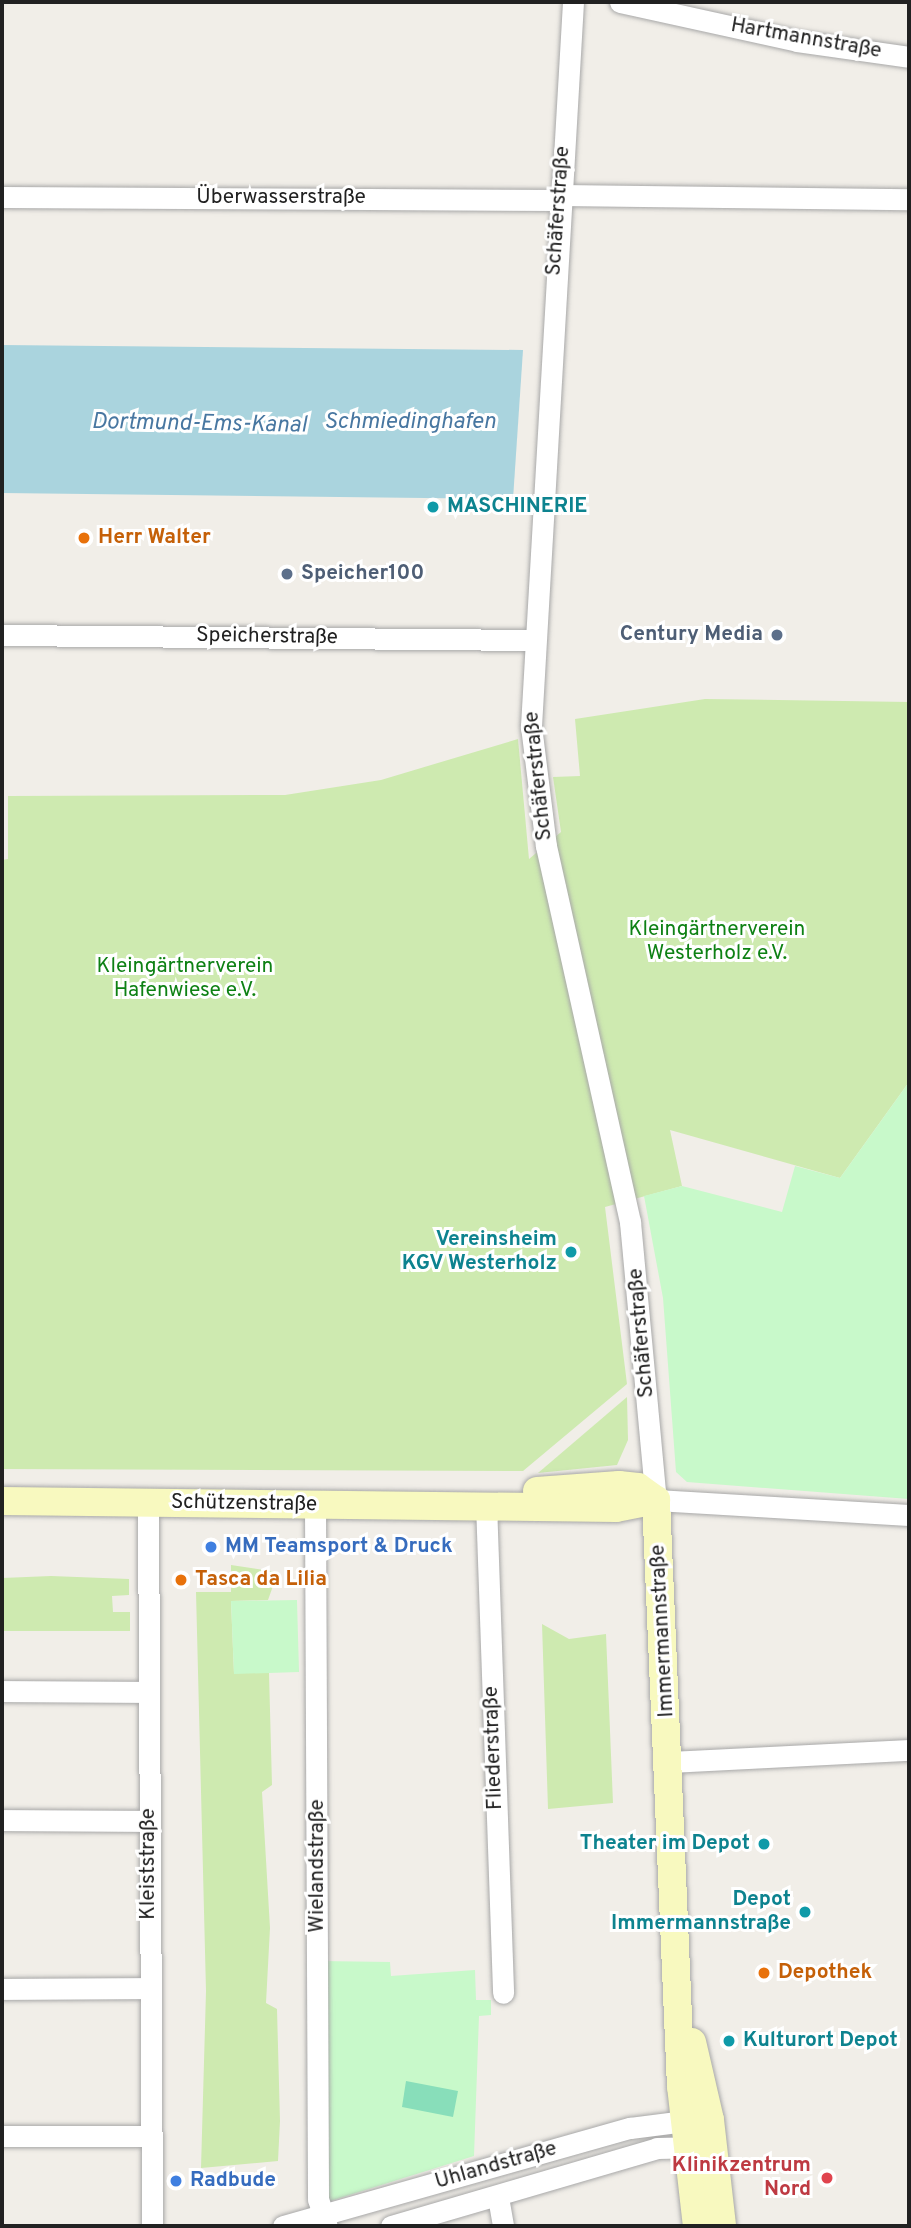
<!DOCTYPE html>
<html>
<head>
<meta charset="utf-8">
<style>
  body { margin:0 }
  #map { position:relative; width:911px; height:2228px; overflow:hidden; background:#f1eee8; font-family:Overpass,sans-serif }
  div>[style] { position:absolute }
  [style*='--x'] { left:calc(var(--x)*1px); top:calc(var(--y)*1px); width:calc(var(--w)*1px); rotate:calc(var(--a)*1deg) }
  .grass>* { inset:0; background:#ceeab0 }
  .park>* { inset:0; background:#c8f9ca }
  .pitch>* { inset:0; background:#88deba }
  .water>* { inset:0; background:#aad4de }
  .roads { filter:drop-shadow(0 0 2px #a8a8a8) drop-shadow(0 0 2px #a8a8a8) }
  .street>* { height:21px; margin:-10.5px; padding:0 10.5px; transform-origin:10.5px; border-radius:10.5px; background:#fff }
  .secondary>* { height:28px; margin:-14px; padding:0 14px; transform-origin:14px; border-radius:14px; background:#f8f9bf }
  .dots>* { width:19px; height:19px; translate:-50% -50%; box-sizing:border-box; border:4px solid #fff; border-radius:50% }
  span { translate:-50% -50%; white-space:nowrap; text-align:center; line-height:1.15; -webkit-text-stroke:6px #fff; paint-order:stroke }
  .street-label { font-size:21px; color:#212121 }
  .culture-label { font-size:21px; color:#0d838f; font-weight:700 }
  .left { translate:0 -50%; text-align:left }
  .right { translate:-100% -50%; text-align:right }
  .food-label { font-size:21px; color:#c56008; font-weight:700 }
  .service-label { font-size:21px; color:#4e5e75; font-weight:700 }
  .park-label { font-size:21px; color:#0e8114 }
  .shop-label { font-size:21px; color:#366cbe; font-weight:700 }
  .health-label { font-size:21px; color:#be3a42; font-weight:700 }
  .water-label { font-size:23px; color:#4877a1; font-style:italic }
  .frame { position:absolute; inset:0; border:4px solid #212121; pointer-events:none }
</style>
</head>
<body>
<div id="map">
  <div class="grass">
    <i style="clip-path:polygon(705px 699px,909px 702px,909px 1082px,840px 1178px,670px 1130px,682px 1186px,605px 1207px,627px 1384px,523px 1471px,2px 1469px,2px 860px,8px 859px,8px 796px,285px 795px,381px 780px,518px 739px,529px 859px,561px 832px,553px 777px,580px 776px,575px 719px)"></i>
    <i style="clip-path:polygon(627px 1397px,628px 1440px,617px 1465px,538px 1473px)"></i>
    <i style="clip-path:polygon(231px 1565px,278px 1572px,268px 1600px,231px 1601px,234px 1673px,269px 1673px,272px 1785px,262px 1792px,270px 1928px,266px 2003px,277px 2009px,280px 2121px,278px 2161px,201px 2168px,206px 1991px,196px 1592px,231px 1592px)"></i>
    <i style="clip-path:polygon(51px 1576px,129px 1579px,129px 1595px,112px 1596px,113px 1612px,130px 1612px,130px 1631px,2px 1631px,2px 1578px)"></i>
    <i style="clip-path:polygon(542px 1624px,569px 1639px,606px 1634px,613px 1803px,548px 1809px)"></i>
  </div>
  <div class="park">
    <i style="clip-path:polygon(909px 1082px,909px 1499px,687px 1482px,676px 1472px,663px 1298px,644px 1196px,682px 1186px,782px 1212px,795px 1166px,840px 1178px)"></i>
    <i style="clip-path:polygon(297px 1600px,299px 1672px,234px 1674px,231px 1601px)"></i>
    <i style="clip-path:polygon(319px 1961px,390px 1962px,391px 1976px,475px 1970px,476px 2000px,491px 2000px,491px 2015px,479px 2016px,474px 2156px,321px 2204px)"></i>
  </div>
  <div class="pitch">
    <i style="clip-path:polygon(406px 2081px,458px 2091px,453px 2117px,402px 2107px)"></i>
  </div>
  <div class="water">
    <i style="clip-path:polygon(2px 345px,523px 350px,513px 499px,2px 493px)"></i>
  </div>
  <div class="roads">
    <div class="street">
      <i style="--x:573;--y:2;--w:725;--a:93.32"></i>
      <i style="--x:531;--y:726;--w:121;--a:82.9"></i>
      <i style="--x:546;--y:846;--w:385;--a:77.4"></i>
      <i style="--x:630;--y:1222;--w:279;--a:84.7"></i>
      <i style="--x:656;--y:1500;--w:253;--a:3.4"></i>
      <i style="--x:620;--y:2;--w:181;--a:12.4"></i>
      <i style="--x:797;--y:41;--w:113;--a:8.1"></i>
      <i style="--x:560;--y:195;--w:349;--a:0.7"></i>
      <i style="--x:2;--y:197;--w:558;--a:0.31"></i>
      <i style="--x:2;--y:635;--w:531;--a:0.54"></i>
      <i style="--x:148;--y:1502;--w:724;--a:89.68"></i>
      <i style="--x:486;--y:1503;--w:490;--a:88"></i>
      <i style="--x:315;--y:1505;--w:694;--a:89.75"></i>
      <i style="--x:318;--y:2199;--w:28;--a:72"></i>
      <i style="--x:2;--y:1691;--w:145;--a:0.4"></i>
      <i style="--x:670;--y:1762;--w:239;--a:-2.9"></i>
      <i style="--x:2;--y:1820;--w:147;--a:0.4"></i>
      <i style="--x:2;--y:1989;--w:148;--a:-0.4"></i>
      <i style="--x:2;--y:2136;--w:148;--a:0"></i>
      <i style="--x:498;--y:2197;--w:29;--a:80"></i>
      <i style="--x:283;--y:2226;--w:361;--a:-15.8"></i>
      <i style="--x:630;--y:2128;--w:71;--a:-7.3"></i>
      <i style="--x:391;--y:2226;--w:277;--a:-16.3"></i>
      <i style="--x:657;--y:2148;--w:45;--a:-1.3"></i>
    </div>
    <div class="secondary">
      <i style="--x:537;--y:1491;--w:82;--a:-4.2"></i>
      <i style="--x:619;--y:1485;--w:19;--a:6"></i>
      <i style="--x:638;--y:1487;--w:22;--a:36"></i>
      <i style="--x:656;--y:1500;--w:587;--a:87.56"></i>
      <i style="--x:681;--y:2086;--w:141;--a:83.5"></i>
      <i style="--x:2;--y:1501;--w:614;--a:0.65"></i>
      <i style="--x:616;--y:1508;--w:41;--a:-11.3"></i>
      <i style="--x:692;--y:2042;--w:80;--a:77"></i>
      <i style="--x:710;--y:2120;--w:107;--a:83.5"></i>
    </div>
  </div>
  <div class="dots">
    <i style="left:433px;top:507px;background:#0f9aa8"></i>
    <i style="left:84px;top:538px;background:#e8710a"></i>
    <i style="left:287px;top:574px;background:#5c6f8a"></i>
    <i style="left:777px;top:635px;background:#5c6f8a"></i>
    <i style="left:571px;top:1252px;background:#0f9aa8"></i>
    <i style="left:211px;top:1547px;background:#3f7fe0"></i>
    <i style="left:181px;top:1580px;background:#e8710a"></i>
    <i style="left:764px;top:1844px;background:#0f9aa8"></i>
    <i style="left:805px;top:1912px;background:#0f9aa8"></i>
    <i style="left:764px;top:1973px;background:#e8710a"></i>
    <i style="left:729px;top:2041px;background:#0f9aa8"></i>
    <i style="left:827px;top:2178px;background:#e0444e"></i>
    <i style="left:176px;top:2181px;background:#3f7fe0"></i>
  </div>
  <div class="street-label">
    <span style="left:806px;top:39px;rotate:10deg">Hartmannstraße</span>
    <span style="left:281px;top:198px">Überwasserstraße</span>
    <span style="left:559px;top:211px;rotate:-86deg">Schäferstraße</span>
    <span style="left:267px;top:637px;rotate:1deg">Speicherstraße</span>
    <span style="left:539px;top:776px;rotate:-96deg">Schäferstraße</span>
    <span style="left:642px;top:1333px;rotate:-95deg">Schäferstraße</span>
    <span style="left:244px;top:1504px;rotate:1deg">Schützenstraße</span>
    <span style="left:663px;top:1631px;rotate:-93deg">Immermannstraße</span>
    <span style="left:494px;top:1748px;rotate:-92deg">Fliederstraße</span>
    <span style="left:149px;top:1864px;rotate:-90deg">Kleiststraße</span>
    <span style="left:318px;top:1866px;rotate:-90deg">Wielandstraße</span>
    <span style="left:496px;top:2166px;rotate:-16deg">Uhlandstraße</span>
  </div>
  <div class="culture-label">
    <span class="left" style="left:447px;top:507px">MASCHINERIE</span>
    <span class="right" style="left:557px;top:1252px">Vereinsheim<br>KGV Westerholz</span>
    <span class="right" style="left:750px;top:1844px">Theater im Depot</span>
    <span class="right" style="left:791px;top:1912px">Depot<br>Immermannstraße</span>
    <span class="left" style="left:743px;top:2041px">Kulturort Depot</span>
  </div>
  <div class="food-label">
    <span class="left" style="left:98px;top:538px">Herr Walter</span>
    <span class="left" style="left:195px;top:1580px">Tasca da Lilia</span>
    <span class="left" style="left:778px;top:1973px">Depothek</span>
  </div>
  <div class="service-label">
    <span class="left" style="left:301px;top:574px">Speicher100</span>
    <span class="right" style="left:763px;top:635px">Century Media</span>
  </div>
  <div class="park-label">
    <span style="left:717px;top:942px">Kleingärtnerverein<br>Westerholz e.V.</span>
    <span style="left:185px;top:979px">Kleingärtnerverein<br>Hafenwiese e.V.</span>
  </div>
  <div class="shop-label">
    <span class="left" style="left:225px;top:1547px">MM Teamsport &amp; Druck</span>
    <span class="left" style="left:190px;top:2181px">Radbude</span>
  </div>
  <div class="health-label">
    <span class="right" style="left:811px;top:2178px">Klinikzentrum<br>Nord</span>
  </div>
  <div class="water-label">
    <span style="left:410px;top:423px">Schmiedinghafen</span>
    <span style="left:199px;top:425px;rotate:1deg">Dortmund-Ems-Kanal</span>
  </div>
  <div class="frame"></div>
</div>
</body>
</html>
